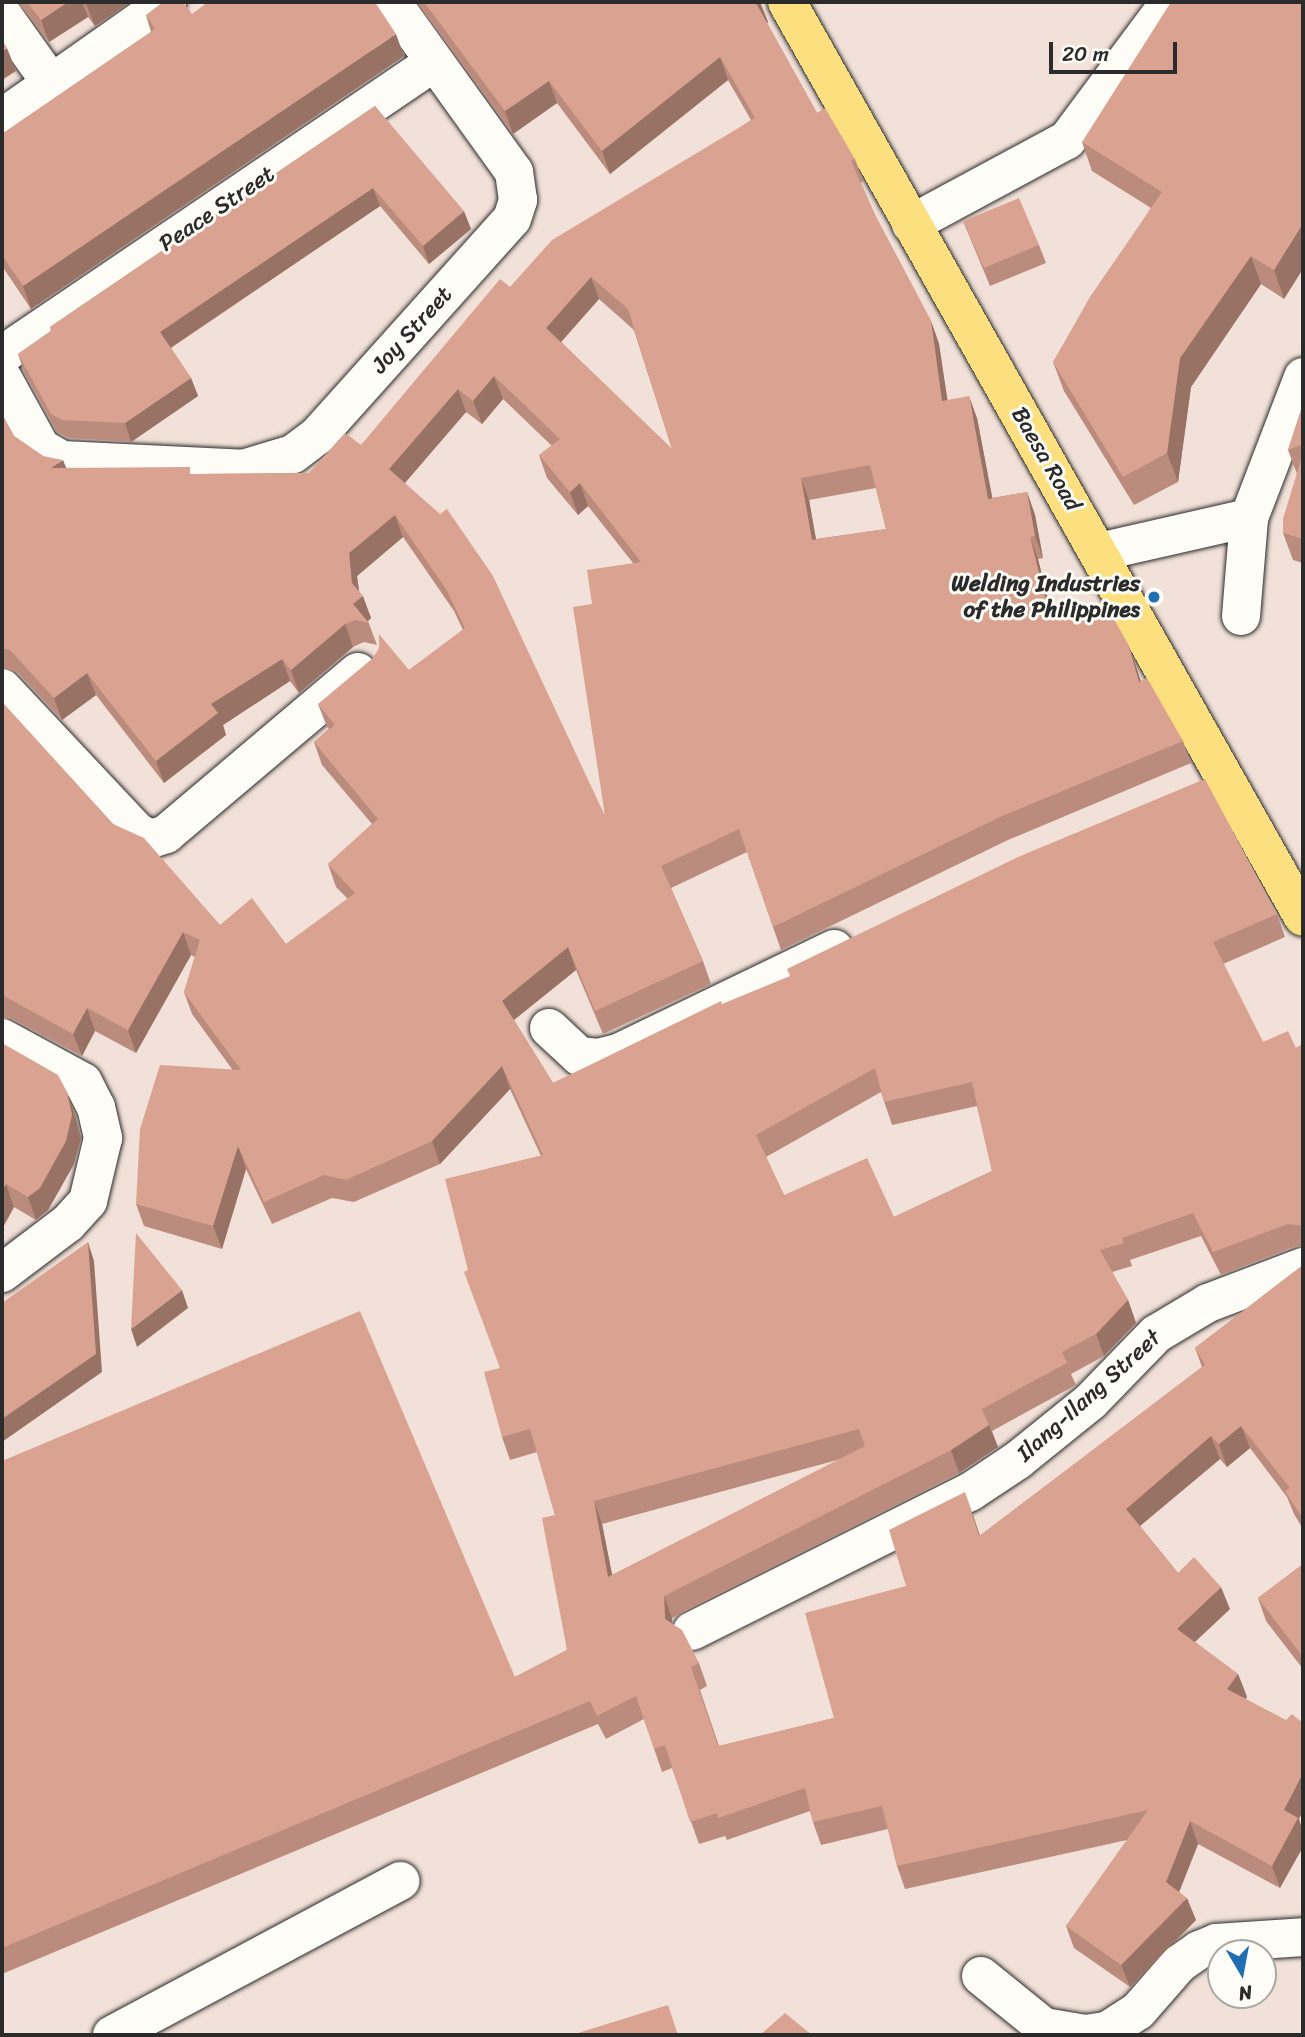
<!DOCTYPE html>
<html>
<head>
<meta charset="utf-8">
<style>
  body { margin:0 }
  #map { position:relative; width:1305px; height:2037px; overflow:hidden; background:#f2e1d8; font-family:Sriracha,sans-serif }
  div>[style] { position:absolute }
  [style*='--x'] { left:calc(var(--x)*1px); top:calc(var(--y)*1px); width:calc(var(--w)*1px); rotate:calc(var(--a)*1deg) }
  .roads { filter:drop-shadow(0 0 2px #2b2b2b) drop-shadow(0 0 2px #2b2b2b) }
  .minor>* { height:38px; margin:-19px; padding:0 19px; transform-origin:19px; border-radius:19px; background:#fdfcf7 }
  .major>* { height:38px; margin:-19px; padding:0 19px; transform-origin:19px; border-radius:19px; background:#fce080 }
  .wall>* { inset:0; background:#bb8c7d }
  .shaded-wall>* { inset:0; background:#997266 }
  .building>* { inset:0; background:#daa391 }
  .dots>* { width:19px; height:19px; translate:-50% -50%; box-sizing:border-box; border:4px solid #fdfcf7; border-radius:50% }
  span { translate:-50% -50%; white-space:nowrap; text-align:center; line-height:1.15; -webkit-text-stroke:6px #fdfcf7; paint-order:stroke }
  .street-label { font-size:23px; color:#2b2b2b }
  .poi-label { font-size:23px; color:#2b2b2b; font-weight:700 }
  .right { translate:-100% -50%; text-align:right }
  .frame { position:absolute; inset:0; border:4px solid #2b2b2b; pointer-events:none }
  .north { position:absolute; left:1207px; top:1939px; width:70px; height:70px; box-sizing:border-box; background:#fdfcf7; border:2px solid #a9a8a5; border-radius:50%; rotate:170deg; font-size:19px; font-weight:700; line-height:28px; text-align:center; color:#2b2b2b }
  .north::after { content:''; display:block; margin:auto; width:24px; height:32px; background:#1f6fb2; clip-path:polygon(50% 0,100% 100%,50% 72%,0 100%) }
  .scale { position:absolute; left:1049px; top:42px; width:128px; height:32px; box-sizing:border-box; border:4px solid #2b2b2b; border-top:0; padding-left:9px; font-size:21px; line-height:24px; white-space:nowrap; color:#2b2b2b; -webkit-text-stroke:5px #fdfcf7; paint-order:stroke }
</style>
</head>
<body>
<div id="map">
  <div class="roads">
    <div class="minor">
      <i style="--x:2;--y:14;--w:85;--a:54.6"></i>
      <i style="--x:2;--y:118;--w:202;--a:-35.1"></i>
      <i style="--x:911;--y:224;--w:177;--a:-28.3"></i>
      <i style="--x:1067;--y:140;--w:172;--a:-53.3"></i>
      <i style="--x:2;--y:355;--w:521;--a:-34.12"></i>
      <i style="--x:2;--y:377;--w:81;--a:61.2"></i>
      <i style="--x:41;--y:448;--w:24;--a:30"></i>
      <i style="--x:62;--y:460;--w:181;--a:2.8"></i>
      <i style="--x:243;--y:469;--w:52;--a:-16.7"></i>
      <i style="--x:293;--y:454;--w:31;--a:-37"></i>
      <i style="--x:318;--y:435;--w:290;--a:-48.1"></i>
      <i style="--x:512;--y:219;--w:20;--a:-72"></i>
      <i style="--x:518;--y:200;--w:28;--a:-98"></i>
      <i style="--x:514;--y:172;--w:209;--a:-125.7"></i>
      <i style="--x:1099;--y:552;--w:154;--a:-12.8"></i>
      <i style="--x:1241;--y:616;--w:98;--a:-85.3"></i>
      <i style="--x:1249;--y:518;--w:151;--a:-69"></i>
      <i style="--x:2;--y:688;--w:197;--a:46.8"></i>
      <i style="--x:137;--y:832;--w:16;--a:27"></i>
      <i style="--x:151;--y:839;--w:16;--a:-18"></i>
      <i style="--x:166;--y:834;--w:251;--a:-40.2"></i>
      <i style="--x:549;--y:1028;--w:41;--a:43"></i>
      <i style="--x:579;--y:1056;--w:19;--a:6"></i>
      <i style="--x:598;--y:1058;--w:21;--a:-14"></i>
      <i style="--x:618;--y:1053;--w:240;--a:-25.7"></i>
      <i style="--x:2;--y:1038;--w:92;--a:28.5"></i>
      <i style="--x:83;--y:1082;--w:28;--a:63"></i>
      <i style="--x:96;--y:1107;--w:32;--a:77"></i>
      <i style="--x:103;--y:1138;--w:65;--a:103.4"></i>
      <i style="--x:88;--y:1201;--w:30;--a:132"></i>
      <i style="--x:68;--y:1223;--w:83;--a:142.9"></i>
      <i style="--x:692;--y:1631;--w:311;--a:-26.6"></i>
      <i style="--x:970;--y:1492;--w:58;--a:-33.7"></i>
      <i style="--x:1018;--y:1460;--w:94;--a:-38.9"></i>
      <i style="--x:1091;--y:1401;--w:93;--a:-45.9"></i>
      <i style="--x:1156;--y:1334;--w:61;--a:-30.8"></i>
      <i style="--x:1208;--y:1303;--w:102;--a:-20.8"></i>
      <i style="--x:981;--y:1976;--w:81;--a:39"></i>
      <i style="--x:1044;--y:2027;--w:42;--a:9.7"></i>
      <i style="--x:1085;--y:2034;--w:22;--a:-8"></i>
      <i style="--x:1107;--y:2031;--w:37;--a:-33"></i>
      <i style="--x:1138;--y:2011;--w:62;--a:-48.9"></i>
      <i style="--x:1179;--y:1964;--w:24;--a:-35"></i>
      <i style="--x:1199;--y:1950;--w:18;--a:-22"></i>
      <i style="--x:1216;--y:1943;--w:87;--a:-3.9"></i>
      <i style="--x:112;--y:2035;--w:327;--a:-28.1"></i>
    </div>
    <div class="major">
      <i style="--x:787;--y:2;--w:1050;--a:60.58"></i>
    </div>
  </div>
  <div class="wall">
    <i style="clip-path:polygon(17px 2px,131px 2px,95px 26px,88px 17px,49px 42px)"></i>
    <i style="clip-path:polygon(evenodd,416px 2px,760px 2px,768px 22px,767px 23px,817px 113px,855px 159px,863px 181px,861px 183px,875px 215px,931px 321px,939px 344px,947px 400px,977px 418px,992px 498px,1027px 492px,1035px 515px,1043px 558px,1038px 559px,1052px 617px,1128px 644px,1141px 681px,1183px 741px,1191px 763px,1008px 840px,781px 950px,747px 852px,671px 888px,703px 961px,711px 984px,603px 1034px,576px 970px,514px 1020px,553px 1083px,722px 1004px,1277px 914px,1285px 937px,1223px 964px,1263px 1042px,1296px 1048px,1303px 1044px,1303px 1248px,1296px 1246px,1221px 1275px,1201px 1236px,1130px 1260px,1132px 1266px,1112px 1272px,1128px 1300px,1136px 1323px,1104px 1356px,1071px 1374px,1076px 1385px,992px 1431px,998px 1447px,959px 1473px,672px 1618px,672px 1624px,699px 1663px,707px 1686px,700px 1690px,719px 1746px,834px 1718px,906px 1586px,973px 1515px,980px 1536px,1202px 1367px,1195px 1348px,1303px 1265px,1303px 1529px,1294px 1514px,1287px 1497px,1250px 1448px,1227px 1467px,1220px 1459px,1140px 1526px,1178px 1573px,1230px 1609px,1195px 1642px,1238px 1674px,1247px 1697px,1245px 1699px,1299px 1819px,1280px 1888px,1198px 1844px,1179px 1892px,1196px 1920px,1130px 1987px,1074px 1948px,1066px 1926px,1127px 1840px,905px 1889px,897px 1866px,888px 1829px,821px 1845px,813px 1822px,810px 1811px,727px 1840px,725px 1836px,699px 1844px,672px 1768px,662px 1772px,644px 1719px,606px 1739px,598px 1724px,2px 1974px,2px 1461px,515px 1677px,567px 1650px,555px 1515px,537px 1452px,510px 1460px,502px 1437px,500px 1368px,468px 1270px,541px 1156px,510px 1089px,440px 1164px,354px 1202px,332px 1198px,272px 1224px,246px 1169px,222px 1249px,144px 1226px,136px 1204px,232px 1069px,192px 1014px,184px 992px,195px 957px,191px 955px,136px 1053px,95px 1031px,82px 1056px,12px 1019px,2px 1019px,2px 702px,113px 824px,220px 925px,286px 944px,348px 899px,336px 887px,328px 864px,372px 824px,322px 765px,314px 742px,329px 729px,327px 727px,318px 704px,409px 670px,463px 630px,454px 611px,403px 537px,357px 576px,359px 591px,371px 618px,368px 621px,377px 645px,364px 642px,353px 647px,299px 693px,290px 681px,223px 725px,226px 735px,164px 783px,96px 695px,62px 720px,18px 673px,2px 668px,2px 414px,14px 436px,43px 456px,67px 468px,193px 474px,309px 473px,361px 445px,510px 287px,751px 120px,728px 80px,610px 174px,557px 103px,513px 134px,416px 2px,599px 299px,634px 330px,672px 449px,561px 342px,599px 299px,416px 2px,503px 399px,552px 446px,539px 455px,547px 478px,578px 515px,588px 506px,633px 563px,592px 604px,605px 816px,405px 483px,466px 412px,482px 424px,503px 399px,416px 2px,876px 488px,886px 529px,816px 539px,809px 500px,876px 488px,416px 2px,881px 1092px,892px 1125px,977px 1106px,992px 1171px,894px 1217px,784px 1195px,766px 1157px,881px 1092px,416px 2px,841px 1459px,612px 1575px,602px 1524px,841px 1459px)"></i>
    <i style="clip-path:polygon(1303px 2px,1284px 299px,1261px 284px,1191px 387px,1178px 482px,1134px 505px,1064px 391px,1053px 362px,1151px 208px,1092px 171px,1082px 142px)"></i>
    <i style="clip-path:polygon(192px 14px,404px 56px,31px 309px,2px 266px,2px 134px,151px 32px,146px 15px)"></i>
    <i style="clip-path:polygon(375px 106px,471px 229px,429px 264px,380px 206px,171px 348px,191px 378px,198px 396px,131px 442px,68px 438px,57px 432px,24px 372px,18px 354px,51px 331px,50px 327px)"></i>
    <i style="clip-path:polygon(963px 221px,1039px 245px,1046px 263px,990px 286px)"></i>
    <i style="clip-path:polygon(1303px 404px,1303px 563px,1293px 560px,1283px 533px,1297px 474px,1288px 450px)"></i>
    <i style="clip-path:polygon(2px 1043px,75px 1115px,81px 1138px,74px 1164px,48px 1210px,36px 1220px,14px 1207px,2px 1229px)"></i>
    <i style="clip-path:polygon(1303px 1564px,1303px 1669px,1266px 1621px,1258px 1598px)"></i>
  </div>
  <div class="shaded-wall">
    <i style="clip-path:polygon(68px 2px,82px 2px,88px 17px,49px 42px,41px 20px)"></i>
    <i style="clip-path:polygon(89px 2px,131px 2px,95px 26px,86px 4px)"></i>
    <i style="clip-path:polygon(757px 2px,760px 2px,768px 22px,764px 26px,756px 3px)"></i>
    <i style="clip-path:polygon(396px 34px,404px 56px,31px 309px,23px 286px)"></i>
    <i style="clip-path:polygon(7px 48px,16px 71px,2px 80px,2px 52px)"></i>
    <i style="clip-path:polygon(720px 57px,728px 80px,610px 174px,602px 151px)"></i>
    <i style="clip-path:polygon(549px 81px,557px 103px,513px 134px,505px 111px)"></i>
    <i style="clip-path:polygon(373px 188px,380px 206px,167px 350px,160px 332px)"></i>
    <i style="clip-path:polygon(464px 211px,471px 229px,429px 264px,423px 246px)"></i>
    <i style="clip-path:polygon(1303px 223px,1303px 269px,1284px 299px,1274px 270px)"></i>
    <i style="clip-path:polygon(1251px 256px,1261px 284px,1191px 387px,1178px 482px,1167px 453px,1180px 358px)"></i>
    <i style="clip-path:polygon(591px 277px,599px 299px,554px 350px,546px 328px)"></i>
    <i style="clip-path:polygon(931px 321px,939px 344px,951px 423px,942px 401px)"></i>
    <i style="clip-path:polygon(494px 376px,503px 399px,482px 424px,473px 401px)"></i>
    <i style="clip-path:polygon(191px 378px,198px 396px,131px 442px,125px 423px)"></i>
    <i style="clip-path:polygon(458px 389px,466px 412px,397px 492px,389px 469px)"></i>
    <i style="clip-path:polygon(969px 396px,977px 418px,997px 522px,988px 499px)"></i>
    <i style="clip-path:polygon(63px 460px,72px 482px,51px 468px)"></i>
    <i style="clip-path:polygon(801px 478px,809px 500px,820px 563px,812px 540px)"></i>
    <i style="clip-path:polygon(580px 483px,588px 506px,578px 515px,570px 492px)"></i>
    <i style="clip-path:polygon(1027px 492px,1035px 515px,1043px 558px,1035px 536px)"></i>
    <i style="clip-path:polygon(395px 515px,403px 537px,357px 576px,360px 598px,363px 596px,371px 618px,367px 622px,353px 604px,349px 553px)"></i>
    <i style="clip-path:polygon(1030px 537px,1038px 559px,1058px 640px,1050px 617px)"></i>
    <i style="clip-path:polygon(345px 624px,353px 647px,299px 693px,291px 670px)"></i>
    <i style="clip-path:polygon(1128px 644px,1136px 666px,1147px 704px,1139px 682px)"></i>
    <i style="clip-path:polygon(282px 659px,290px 681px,223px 725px,226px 735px,164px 783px,156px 761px,211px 704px)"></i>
    <i style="clip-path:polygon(87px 673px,96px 695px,62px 720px,54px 698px)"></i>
    <i style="clip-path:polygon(183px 932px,191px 955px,136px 1053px,128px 1030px)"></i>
    <i style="clip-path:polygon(568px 947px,576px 970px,510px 1023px,502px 1001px)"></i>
    <i style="clip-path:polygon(87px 1008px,95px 1031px,82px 1056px,73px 1034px)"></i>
    <i style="clip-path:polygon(502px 1066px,510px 1089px,440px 1164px,432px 1141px)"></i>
    <i style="clip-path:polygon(67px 1092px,75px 1115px,81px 1138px,74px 1164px,48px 1210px,36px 1220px,28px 1197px)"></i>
    <i style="clip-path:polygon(238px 1146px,246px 1169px,222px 1249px,213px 1226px)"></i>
    <i style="clip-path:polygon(6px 1184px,14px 1207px,2px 1229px,2px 1191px)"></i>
    <i style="clip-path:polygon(88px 1242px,94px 1261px,102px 1372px,2px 1442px,2px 1419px)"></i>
    <i style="clip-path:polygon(182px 1290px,188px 1308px,137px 1347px,131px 1329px)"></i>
    <i style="clip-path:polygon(1128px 1300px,1136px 1323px,1104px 1356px,1096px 1334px)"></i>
    <i style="clip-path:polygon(989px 1425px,998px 1447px,959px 1473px,951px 1450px)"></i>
    <i style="clip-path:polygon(1241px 1426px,1250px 1448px,1227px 1467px,1219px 1444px)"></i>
    <i style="clip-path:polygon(1211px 1436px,1220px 1459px,1134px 1531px,1126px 1509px)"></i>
    <i style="clip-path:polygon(965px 1492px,973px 1515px,987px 1559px,979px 1536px)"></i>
    <i style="clip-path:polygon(594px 1501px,602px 1524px,617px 1599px,608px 1577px)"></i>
    <i style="clip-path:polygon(1221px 1587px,1230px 1609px,1185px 1651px,1177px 1629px)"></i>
    <i style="clip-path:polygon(664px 1596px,672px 1618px,673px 1641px,665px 1619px)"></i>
    <i style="clip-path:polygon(1238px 1674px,1247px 1697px,1236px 1712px,1227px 1689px)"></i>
    <i style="clip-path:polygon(1303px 1772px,1303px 1811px,1299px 1819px,1303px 1831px,1303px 1847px,1280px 1888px,1272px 1866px,1284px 1810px)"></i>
    <i style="clip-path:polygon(1190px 1821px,1198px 1844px,1174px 1905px,1166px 1882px)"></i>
    <i style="clip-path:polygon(1187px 1898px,1196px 1920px,1130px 1987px,1121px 1965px)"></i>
  </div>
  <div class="building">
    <i style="clip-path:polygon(27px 2px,68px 2px,41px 20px)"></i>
    <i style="clip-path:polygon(163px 2px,183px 2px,192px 14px,208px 2px,375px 2px,396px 34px,23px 286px,2px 255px,2px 134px,155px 29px,146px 15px)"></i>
    <i style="clip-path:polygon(evenodd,424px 2px,757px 2px,756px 3px,817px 113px,825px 108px,855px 159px,851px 161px,875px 215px,931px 321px,942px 401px,969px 396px,988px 499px,1027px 492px,1035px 536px,1030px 537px,1050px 617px,1104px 601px,1128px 644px,1139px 682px,1147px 678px,1183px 741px,1000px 817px,773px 927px,739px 829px,661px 866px,703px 961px,595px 1011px,568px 947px,502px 1001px,553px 1083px,721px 1001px,722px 1004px,790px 976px,787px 969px,1018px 857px,1205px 779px,1277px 914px,1213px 942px,1263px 1042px,1288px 1031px,1296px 1048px,1303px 1044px,1303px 1226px,1288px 1224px,1213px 1252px,1193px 1213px,1122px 1238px,1124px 1243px,1100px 1250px,1128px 1300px,1096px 1334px,1062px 1352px,1067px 1363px,982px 1409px,989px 1425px,951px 1450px,664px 1596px,665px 1619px,682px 1630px,699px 1663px,691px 1667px,718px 1746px,834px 1718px,805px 1613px,906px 1586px,889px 1530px,965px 1492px,979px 1536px,1205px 1365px,1195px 1348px,1303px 1265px,1303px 1519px,1285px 1491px,1290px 1488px,1241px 1426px,1219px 1444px,1211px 1436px,1126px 1509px,1178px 1573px,1194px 1557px,1221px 1587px,1177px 1629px,1238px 1674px,1227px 1689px,1286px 1720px,1292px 1714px,1303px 1723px,1303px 1772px,1284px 1810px,1298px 1818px,1272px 1866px,1190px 1821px,1166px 1882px,1187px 1898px,1121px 1965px,1066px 1926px,1148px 1810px,897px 1866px,882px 1806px,813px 1822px,805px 1788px,718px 1818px,717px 1813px,690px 1822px,665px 1745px,654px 1749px,636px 1696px,597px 1716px,590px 1701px,2px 1948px,2px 1461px,360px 1311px,515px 1677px,567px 1650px,542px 1518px,555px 1515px,530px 1429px,502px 1437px,484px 1372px,500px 1368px,464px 1272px,468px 1270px,445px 1179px,543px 1155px,502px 1066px,432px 1141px,346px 1180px,324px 1175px,264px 1202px,238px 1146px,213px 1226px,136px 1204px,140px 1129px,160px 1065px,241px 1070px,184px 992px,200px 940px,183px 932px,128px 1030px,87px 1008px,73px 1034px,4px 996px,2px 996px,2px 702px,113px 824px,144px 838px,220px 925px,252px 898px,286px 944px,355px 893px,328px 864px,378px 819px,314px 742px,335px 725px,318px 704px,373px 658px,379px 648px,379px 634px,409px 670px,465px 628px,446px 589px,395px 515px,349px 553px,352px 583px,363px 596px,353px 604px,369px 623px,356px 620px,345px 624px,291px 670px,282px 659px,211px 704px,218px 713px,156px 761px,87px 673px,54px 698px,10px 650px,2px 648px,2px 414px,14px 436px,43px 456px,63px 460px,51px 468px,190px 467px,190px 474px,309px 473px,345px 433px,361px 445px,500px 279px,510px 287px,552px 240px,755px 118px,720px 57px,602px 151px,549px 81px,505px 111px,424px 2px,591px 277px,628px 309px,672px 449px,546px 328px,591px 277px,424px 2px,494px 376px,560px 439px,539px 455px,570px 492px,580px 483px,641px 562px,587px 570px,592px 604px,573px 607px,605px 816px,493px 576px,447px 509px,440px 514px,389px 469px,458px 389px,473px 401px,494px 376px,424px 2px,870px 465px,886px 529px,812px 540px,801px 478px,870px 465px,424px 2px,875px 1068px,884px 1102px,972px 1082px,992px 1171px,894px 1217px,867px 1158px,784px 1195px,756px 1135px,875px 1068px,424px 2px,859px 1429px,865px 1446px,608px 1577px,594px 1501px,859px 1429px)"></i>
    <i style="clip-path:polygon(1171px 2px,1303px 2px,1303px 223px,1274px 270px,1251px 256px,1180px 358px,1167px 453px,1123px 477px,1053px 362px,1090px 297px,1162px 192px,1082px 142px)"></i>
    <i style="clip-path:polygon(2px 40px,7px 48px,2px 52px)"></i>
    <i style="clip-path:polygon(375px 106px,464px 211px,423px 246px,373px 188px,160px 332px,191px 378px,125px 423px,62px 420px,51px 414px,18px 354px,52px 330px,50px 327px)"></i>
    <i style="clip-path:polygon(1019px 198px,1039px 245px,984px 268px,963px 221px)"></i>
    <i style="clip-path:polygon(1303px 404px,1303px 444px,1288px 450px)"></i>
    <i style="clip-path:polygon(1303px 453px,1303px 539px,1283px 533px,1283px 519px)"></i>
    <i style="clip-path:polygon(2px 1043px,58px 1075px,67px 1092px,72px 1115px,66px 1141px,40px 1188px,28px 1197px,6px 1184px,2px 1191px)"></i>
    <i style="clip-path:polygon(136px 1233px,182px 1290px,131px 1329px)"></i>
    <i style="clip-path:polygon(88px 1242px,96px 1354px,2px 1419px,2px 1303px)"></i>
    <i style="clip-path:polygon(1303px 1564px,1303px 1657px,1258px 1598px)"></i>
    <i style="clip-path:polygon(668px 2005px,678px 2035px,569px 2035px,578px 2033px)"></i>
    <i style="clip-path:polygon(785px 2013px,812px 2035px,760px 2035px)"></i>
  </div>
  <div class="dots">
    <i style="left:1154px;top:597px;background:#1f6fb2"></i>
  </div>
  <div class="street-label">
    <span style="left:217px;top:209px;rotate:-34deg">Peace Street</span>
    <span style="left:412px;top:330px;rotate:-48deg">Joy Street</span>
    <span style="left:1046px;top:459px;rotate:60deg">Baesa Road</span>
    <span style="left:1089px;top:1396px;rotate:-42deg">Ilang-Ilang Street</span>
  </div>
  <div class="poi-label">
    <span class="right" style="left:1140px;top:597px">Welding Industries<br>of the Philippines</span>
  </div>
  <div class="frame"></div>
  <div class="north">N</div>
  <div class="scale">20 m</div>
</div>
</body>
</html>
